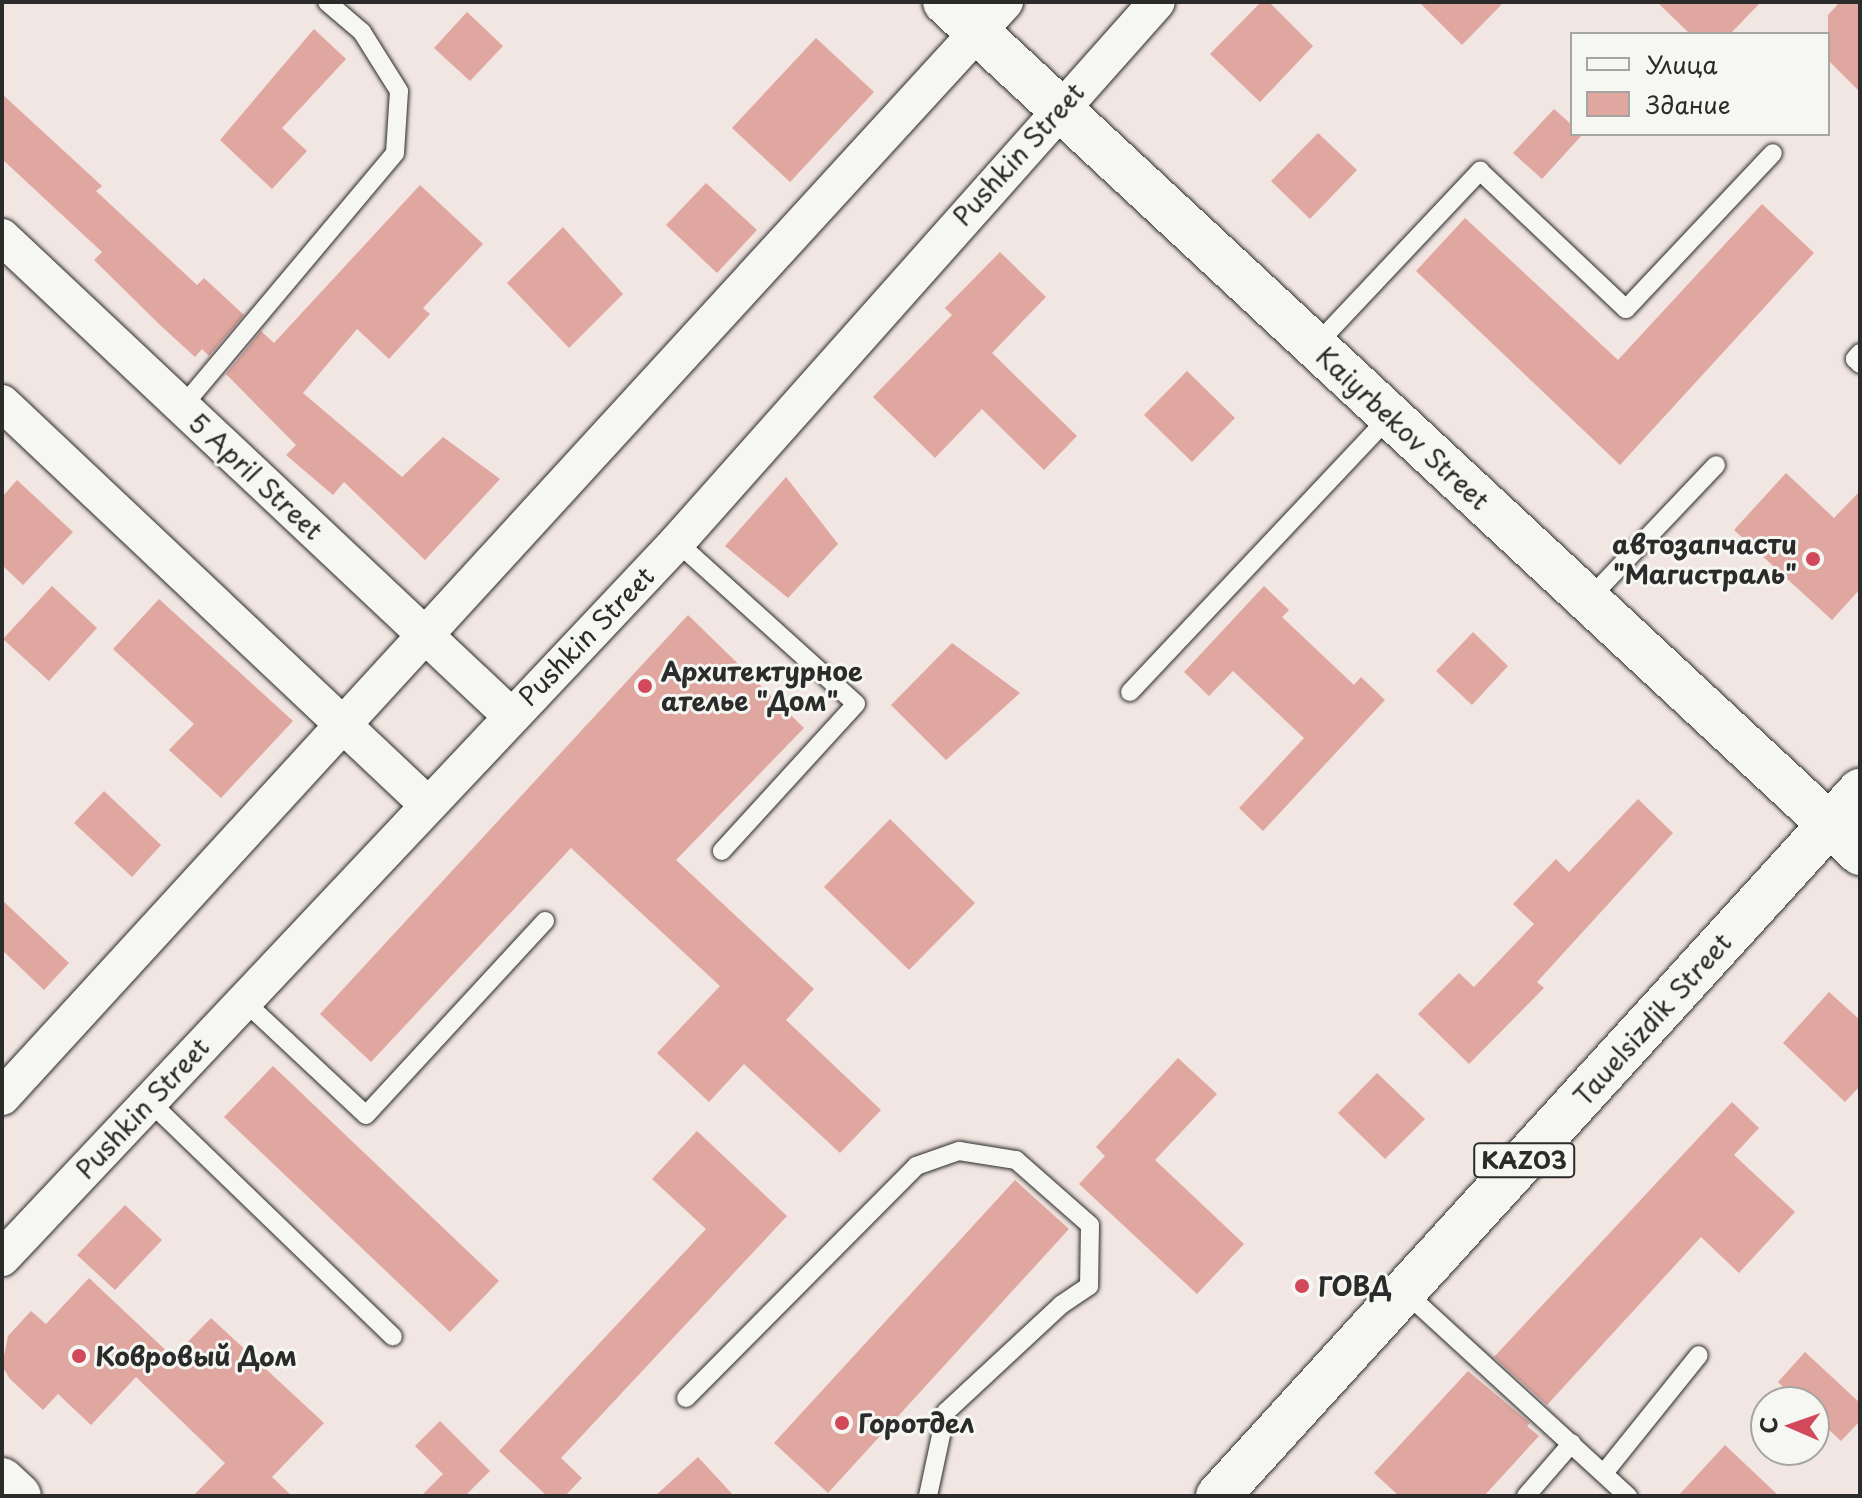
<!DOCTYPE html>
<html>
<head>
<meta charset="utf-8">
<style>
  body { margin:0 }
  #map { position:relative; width:1862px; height:1498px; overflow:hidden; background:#f2e6e2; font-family:"Playpen Sans",sans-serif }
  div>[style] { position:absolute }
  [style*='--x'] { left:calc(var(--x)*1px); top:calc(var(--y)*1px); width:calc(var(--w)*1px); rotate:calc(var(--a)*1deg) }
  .building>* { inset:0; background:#e0a6a0 }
  .roads { filter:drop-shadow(0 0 2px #2b2b2b) drop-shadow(0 0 2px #2b2b2b) }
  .service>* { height:18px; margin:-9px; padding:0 9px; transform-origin:9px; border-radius:9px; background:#f6f6f2 }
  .minor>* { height:36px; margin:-18px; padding:0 18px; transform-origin:18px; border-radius:18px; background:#f6f6f2 }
  .secondary>* { height:44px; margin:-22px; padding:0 22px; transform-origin:22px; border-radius:22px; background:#f6f6f2 }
  .primary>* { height:44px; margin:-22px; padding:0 22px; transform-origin:22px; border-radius:22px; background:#f6f6f2 }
  .dots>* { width:22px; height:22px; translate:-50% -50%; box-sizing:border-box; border:4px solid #f6f6f2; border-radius:50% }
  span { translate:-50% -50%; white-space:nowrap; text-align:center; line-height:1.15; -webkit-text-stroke:6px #f6f6f2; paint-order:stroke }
  .shield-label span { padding:2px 6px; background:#f6f6f2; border:2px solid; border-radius:6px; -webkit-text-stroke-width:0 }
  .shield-label { font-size:24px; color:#2b2b2b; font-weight:700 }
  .street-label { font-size:26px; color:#2b2b2b }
  .poi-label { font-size:26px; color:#2b2b2b; font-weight:700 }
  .right { translate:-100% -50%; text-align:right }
  .left { translate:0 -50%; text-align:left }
  .frame { position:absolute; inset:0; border:4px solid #2b2b2b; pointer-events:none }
  .legend { position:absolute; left:1570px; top:32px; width:260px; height:104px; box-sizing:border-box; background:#f6f6f2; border:2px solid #a5a5a2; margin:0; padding:10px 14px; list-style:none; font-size:24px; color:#2b2b2b }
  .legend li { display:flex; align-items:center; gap:16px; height:40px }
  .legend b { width:40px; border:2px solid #a5a5a2 }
  .north { position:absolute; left:1750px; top:1386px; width:80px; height:80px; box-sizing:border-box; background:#f6f6f2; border:2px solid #a5a5a2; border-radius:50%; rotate:272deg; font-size:22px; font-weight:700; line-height:32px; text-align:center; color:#2b2b2b }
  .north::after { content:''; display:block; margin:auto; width:28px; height:36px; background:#d1495b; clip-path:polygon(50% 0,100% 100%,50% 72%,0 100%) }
</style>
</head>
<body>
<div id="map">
  <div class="building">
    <i style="clip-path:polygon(1261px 2px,1269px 2px,1313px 46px,1260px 102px,1210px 54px)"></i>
    <i style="clip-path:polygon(1419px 2px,1504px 2px,1462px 45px)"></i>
    <i style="clip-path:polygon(1657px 2px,1761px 2px,1730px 34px,1690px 34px)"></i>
    <i style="clip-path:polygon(1840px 2px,1860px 2px,1860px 92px,1828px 60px,1828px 15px)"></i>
    <i style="clip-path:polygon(467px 12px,503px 46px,470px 81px,434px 48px)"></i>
    <i style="clip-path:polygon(314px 29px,346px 59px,282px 128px,307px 151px,272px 189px,220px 140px)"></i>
    <i style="clip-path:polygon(816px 38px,874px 92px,790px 182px,732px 128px)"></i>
    <i style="clip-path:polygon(2px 94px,102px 186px,96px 191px,197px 285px,204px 278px,244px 315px,209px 356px,202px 349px,195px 357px,160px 325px,94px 260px,102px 252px,2px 159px)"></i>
    <i style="clip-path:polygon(1554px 109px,1572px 125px,1572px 134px,1582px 135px,1542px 179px,1513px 153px)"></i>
    <i style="clip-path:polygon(1318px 133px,1357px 170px,1310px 219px,1271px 181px)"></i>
    <i style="clip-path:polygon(706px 183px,757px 230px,717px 273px,666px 225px)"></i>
    <i style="clip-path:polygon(420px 185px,483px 244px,423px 308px,430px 314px,389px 359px,357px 329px,303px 393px,402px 477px,443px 437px,500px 479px,425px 560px,344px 482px,333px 495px,286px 455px,296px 445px,226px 374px,261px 331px,274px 343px)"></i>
    <i style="clip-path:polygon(1762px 204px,1814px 253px,1620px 465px,1416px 271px,1465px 218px,1618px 360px)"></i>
    <i style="clip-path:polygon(563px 227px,623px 294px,569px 348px,507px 283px)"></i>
    <i style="clip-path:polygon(1000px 252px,1046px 297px,992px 353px,1077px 436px,1044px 470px,982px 409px,935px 458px,873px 397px,952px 315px,945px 308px)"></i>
    <i style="clip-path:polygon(1187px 371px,1235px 418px,1192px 462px,1144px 415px)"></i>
    <i style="clip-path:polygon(1786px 473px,1834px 518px,1860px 491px,1860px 589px,1832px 620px,1734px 530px)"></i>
    <i style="clip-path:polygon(786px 477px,838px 544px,788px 598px,725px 546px)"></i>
    <i style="clip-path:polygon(17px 480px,73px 532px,23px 585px,2px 565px,2px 497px)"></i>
    <i style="clip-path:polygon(52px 586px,97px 628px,49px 681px,3px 639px)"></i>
    <i style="clip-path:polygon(1264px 586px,1289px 610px,1282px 617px,1354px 685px,1361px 677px,1385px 700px,1263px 831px,1239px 808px,1304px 738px,1233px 671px,1209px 696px,1184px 672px)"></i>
    <i style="clip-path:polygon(159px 599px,293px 721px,221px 798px,169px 750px,194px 724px,113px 649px)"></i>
    <i style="clip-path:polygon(688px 615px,804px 728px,676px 860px,814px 989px,786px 1020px,881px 1110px,840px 1153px,744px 1064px,709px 1102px,657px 1053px,720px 986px,571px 848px,371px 1062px,320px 1014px)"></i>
    <i style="clip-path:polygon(1473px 632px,1508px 666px,1472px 705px,1436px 671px)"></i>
    <i style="clip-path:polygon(952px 643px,1020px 693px,946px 760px,891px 705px)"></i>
    <i style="clip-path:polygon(104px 791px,161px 845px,132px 877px,74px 823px)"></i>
    <i style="clip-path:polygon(1638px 799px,1673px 833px,1537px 982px,1544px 988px,1469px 1064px,1418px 1014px,1459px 973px,1474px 987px,1534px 924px,1513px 904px,1556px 859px,1569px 872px)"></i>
    <i style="clip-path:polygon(890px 819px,975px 903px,909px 970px,824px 887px)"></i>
    <i style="clip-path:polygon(2px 900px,69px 963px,44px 990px,2px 950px)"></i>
    <i style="clip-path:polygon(1829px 992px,1860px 1020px,1860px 1086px,1845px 1102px,1783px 1043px)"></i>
    <i style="clip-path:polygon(1178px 1058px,1217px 1094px,1155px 1160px,1244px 1244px,1197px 1294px,1079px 1184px,1105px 1156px,1096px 1147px)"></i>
    <i style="clip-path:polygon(273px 1066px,499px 1281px,450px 1332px,224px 1117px)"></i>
    <i style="clip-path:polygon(1377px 1073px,1425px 1119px,1385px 1159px,1338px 1113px)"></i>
    <i style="clip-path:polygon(1732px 1102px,1759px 1128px,1734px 1155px,1795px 1212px,1739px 1273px,1701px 1237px,1547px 1405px,1494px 1357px)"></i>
    <i style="clip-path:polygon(697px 1131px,787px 1216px,561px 1458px,582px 1478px,565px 1496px,547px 1496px,499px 1451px,706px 1229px,652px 1179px)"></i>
    <i style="clip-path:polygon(1015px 1180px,1069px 1229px,828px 1493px,774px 1443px)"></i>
    <i style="clip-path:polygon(125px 1205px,162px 1240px,115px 1290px,77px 1255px)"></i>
    <i style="clip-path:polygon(89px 1278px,173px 1357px,211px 1318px,324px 1423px,272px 1477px,292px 1496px,193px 1496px,225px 1463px,136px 1377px,91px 1425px,58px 1394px,43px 1410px,10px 1379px,2px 1366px,8px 1336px,31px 1311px,46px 1324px)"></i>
    <i style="clip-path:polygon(1805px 1352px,1860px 1403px,1860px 1421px,1841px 1441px,1814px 1416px,1814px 1402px,1799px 1402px,1778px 1382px)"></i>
    <i style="clip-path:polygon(1468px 1371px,1530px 1423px,1527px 1426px,1539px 1436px,1484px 1496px,1399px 1496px,1374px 1473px)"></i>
    <i style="clip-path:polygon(440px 1421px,490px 1471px,465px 1496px,421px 1496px,443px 1474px,415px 1446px)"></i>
    <i style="clip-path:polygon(1725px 1445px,1779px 1496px,1678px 1496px)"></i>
    <i style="clip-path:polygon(698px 1457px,734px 1496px,655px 1496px)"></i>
  </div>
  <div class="roads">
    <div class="service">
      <i style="--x:1315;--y:346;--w:241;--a:-46.7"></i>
      <i style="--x:1480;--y:171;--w:201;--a:43.4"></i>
      <i style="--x:1626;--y:309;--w:214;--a:-46.7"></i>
      <i style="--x:1860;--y:353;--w:8;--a:130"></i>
      <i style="--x:1855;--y:359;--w:7;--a:45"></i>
      <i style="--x:182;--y:407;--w:331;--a:-50"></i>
      <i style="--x:395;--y:153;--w:62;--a:-86.3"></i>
      <i style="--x:399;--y:91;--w:70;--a:-122.1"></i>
      <i style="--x:362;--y:32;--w:46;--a:-139.4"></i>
      <i style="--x:677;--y:542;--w:241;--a:42.1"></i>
      <i style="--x:856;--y:704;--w:199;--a:132.4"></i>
      <i style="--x:1588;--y:600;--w:186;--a:-46.5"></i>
      <i style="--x:1130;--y:692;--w:379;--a:-46.7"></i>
      <i style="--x:243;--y:1000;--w:168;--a:43.1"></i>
      <i style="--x:366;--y:1115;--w:264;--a:-47.3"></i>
      <i style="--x:149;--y:1101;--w:339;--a:44"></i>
      <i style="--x:1404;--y:1291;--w:304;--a:42.5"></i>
      <i style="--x:686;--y:1398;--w:327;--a:-45.2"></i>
      <i style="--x:916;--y:1166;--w:46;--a:-19.2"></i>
      <i style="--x:959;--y:1151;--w:58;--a:9"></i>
      <i style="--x:1016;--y:1160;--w:98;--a:41.3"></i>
      <i style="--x:1090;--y:1225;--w:61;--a:90.9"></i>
      <i style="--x:1089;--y:1286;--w:34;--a:146"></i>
      <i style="--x:1061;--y:1305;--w:157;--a:137.1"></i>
      <i style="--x:946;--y:1412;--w:86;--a:102.1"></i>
      <i style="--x:1604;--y:1473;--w:151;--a:-51.2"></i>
      <i style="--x:1526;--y:1496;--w:70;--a:-49"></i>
    </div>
    <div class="minor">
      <i style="--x:2;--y:237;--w:698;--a:43.26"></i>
      <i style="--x:2;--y:403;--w:584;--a:43.34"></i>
      <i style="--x:2;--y:1097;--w:1485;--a:-47.51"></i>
      <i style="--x:2;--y:1258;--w:984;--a:-46.69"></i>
      <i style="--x:677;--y:542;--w:722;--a:-48.37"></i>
    </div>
    <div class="secondary">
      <i style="--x:945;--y:2;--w:1250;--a:42.92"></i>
    </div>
    <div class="primary">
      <i style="--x:2;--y:1480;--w:23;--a:43"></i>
      <i style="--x:1218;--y:1496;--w:954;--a:-47.68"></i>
    </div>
  </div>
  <div class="dots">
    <i style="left:1813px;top:559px;background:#d1495b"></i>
    <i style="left:645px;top:686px;background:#d1495b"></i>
    <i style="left:1302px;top:1286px;background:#d1495b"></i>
    <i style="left:79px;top:1356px;background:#d1495b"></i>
    <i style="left:842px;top:1423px;background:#d1495b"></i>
  </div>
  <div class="shield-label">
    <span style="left:1524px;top:1160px">KАZ03</span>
  </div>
  <div class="street-label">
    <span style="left:1018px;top:154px;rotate:-48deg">Pushkin Street</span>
    <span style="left:1403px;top:428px;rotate:43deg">Kaiyrbekov Street</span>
    <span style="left:256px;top:476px;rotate:43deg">5 April Street</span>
    <span style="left:586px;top:636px;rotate:-46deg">Pushkin Street</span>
    <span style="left:1652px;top:1019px;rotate:-48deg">Tauelsіzdіk Street</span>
    <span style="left:142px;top:1108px;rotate:-47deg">Pushkin Street</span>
  </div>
  <div class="poi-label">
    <span class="right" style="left:1797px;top:559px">автозапчасти<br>"Магистраль"</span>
    <span class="left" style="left:661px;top:686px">Архитектурное<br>ателье "Дом"</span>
    <span class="left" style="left:1318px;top:1286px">ГОВД</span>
    <span class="left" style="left:95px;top:1356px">Ковровый Дом</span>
    <span class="left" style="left:858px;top:1423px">Горотдел</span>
  </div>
  <div class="frame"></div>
  <ul class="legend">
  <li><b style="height:10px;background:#f6f6f2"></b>Улица</li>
  <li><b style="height:22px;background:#e0a6a0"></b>Здание</li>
  </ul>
  <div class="north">С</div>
</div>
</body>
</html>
